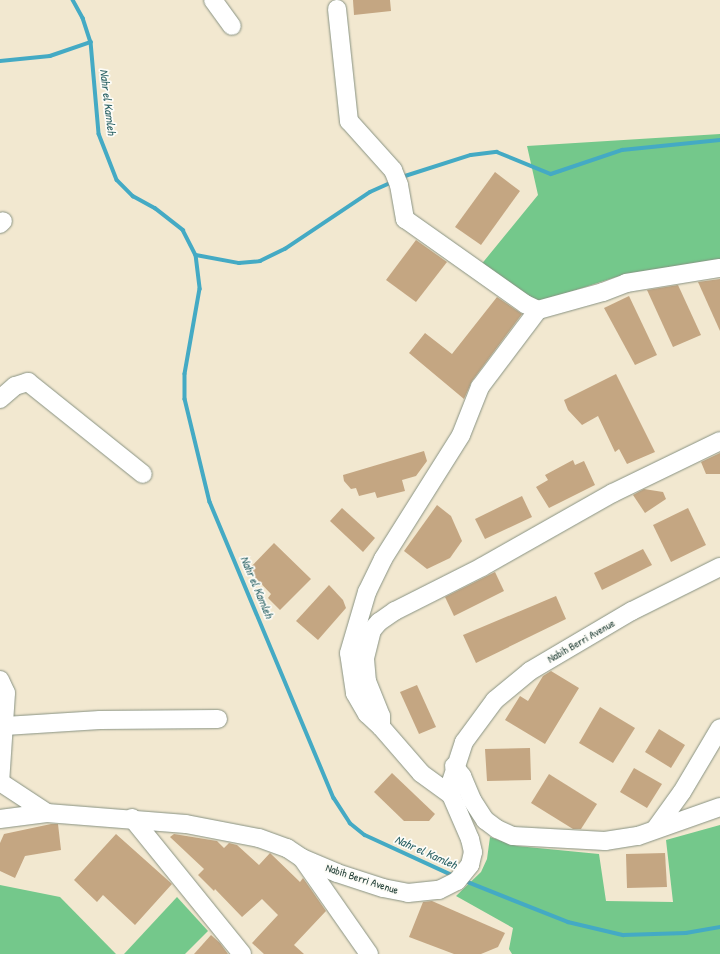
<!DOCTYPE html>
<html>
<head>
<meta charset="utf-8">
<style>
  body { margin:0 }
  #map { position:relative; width:720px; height:954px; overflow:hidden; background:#f2e8d0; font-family:"Patrick Hand",sans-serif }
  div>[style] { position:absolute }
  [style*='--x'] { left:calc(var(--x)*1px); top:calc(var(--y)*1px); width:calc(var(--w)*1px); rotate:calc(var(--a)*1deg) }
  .green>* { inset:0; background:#74c88b }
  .stream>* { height:3.5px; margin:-1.75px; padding:0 1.75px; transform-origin:1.75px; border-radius:1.75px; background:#44aac4 }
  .building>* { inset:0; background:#c4a682 }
  .roads { filter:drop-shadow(0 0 1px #889282) drop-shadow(0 0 1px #889282) }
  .minor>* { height:18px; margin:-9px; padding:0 9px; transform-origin:9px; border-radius:9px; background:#fff }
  span { translate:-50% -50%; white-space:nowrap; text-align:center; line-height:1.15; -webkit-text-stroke:3.5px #fdfcf7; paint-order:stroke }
  .street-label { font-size:11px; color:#1f3d34 }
  .water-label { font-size:12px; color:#2c6366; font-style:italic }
</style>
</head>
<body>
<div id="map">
  <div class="green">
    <i style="clip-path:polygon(720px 134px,720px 260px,616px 277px,542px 301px,531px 299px,480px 266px,538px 195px,527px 146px)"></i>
    <i style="clip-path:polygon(720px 825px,720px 954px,512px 954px,509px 949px,513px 928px,456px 896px,481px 872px,487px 859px,490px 837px,517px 846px,599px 854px,606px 901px,673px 902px,666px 840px)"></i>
    <i style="clip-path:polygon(0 885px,60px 897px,116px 954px,0 954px)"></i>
    <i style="clip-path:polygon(177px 897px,208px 931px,185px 954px,124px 954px)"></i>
  </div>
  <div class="stream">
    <i style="--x:73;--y:0;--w:21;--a:61"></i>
    <i style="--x:83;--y:18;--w:25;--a:72"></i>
    <i style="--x:91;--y:42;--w:92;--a:85"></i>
    <i style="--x:99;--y:134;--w:49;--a:68.6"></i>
    <i style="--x:117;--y:180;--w:23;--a:45"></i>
    <i style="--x:133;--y:196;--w:25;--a:29"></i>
    <i style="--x:155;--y:208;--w:36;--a:38"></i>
    <i style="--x:183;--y:230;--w:28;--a:63"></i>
    <i style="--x:196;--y:255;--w:34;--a:83"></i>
    <i style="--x:200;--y:289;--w:86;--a:100"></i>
    <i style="--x:185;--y:374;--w:25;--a:90"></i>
    <i style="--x:185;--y:399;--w:106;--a:76.4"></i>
    <i style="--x:210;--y:502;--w:321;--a:67.3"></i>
    <i style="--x:334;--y:798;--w:30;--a:57"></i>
    <i style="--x:350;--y:823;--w:19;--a:39"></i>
    <i style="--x:365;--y:835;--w:98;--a:24.7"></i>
    <i style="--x:0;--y:61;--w:50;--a:-5.7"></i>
    <i style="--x:50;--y:56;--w:43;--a:-18.9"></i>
    <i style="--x:402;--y:177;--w:72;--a:-17.7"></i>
    <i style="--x:471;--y:155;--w:26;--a:-7"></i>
    <i style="--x:497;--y:152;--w:58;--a:22.2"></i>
    <i style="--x:551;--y:174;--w:75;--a:-18.7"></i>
    <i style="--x:622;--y:150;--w:99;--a:-5.8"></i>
    <i style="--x:196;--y:255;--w:44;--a:10.5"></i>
    <i style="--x:239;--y:263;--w:21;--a:-5"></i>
    <i style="--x:260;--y:261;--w:28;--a:-26"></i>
    <i style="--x:285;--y:249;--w:102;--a:-33.8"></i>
    <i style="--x:370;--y:192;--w:24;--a:-24"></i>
    <i style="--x:465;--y:881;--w:111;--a:21.7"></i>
    <i style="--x:568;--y:922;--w:57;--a:13.3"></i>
    <i style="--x:623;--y:935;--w:63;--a:-1.8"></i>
    <i style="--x:686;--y:933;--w:35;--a:-10"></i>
  </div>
  <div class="building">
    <i style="clip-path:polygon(353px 0,390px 0,391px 11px,354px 15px)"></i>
    <i style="clip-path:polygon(495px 172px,520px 191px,481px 245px,455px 227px)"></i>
    <i style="clip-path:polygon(416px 240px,447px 262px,416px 302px,386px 280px)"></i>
    <i style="clip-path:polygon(720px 279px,720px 331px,698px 282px)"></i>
    <i style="clip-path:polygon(678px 285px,701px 335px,673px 347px,647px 290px)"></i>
    <i style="clip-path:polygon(629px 296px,657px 355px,635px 365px,604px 308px)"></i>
    <i style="clip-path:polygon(497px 297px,522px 314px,472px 381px,464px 399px,409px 353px,425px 333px,452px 354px)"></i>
    <i style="clip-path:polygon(616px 374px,655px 452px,627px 464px,619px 449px,615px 452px,598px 416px,582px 425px,568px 410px,564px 400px)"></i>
    <i style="clip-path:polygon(424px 451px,427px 461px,416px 476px,402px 480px,405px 491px,377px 498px,375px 492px,359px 496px,356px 488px,351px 489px,344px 481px,343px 475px)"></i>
    <i style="clip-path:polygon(720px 453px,720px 474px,706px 474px,701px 462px)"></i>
    <i style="clip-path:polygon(573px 460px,575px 465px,584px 461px,595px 485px,549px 508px,536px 487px,548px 480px,545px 475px)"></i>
    <i style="clip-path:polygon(644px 489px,663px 492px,666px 499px,645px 513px,633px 495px)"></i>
    <i style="clip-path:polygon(522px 496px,532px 517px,485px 539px,475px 519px)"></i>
    <i style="clip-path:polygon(437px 505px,451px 516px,462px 541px,450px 558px,427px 569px,404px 551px)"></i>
    <i style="clip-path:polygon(342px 508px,375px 538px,363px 552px,330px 521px)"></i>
    <i style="clip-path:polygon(688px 508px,706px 545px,671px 562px,653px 525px)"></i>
    <i style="clip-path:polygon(274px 543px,311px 579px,280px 610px,268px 598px,271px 594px,248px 570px)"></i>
    <i style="clip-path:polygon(643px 549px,652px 565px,602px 590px,594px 573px)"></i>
    <i style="clip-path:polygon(495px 572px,504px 591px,454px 616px,445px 597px)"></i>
    <i style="clip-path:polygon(329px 585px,343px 600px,346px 608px,318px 640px,296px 621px)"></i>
    <i style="clip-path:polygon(556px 596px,566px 619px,476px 663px,463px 635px)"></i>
    <i style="clip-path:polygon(551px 671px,579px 688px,545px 744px,505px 720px,520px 696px,528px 701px,543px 676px)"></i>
    <i style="clip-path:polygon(417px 685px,436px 727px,419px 734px,400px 692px)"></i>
    <i style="clip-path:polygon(600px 707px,635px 728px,613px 763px,579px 743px)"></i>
    <i style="clip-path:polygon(659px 729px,685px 745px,671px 768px,645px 752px)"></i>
    <i style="clip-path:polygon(530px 748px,531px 780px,487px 781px,485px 749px)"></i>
    <i style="clip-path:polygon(634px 768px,662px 784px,647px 808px,620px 792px)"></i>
    <i style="clip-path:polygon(392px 773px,435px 814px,429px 821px,404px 821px,374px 792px)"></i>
    <i style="clip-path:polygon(549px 774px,597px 804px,581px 829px,573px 829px,531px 803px)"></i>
    <i style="clip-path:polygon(51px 824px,58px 824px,61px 850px,25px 856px,15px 878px,0 871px,0 843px,4px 834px)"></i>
    <i style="clip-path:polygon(116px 834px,172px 884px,135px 925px,103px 895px,97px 902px,74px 880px)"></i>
    <i style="clip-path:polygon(174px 834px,217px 841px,224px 848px,229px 843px,237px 845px,259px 865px,270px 853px,300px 882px,303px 878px,326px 911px,294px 945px,304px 954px,264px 954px,252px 943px,278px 915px,262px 899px,242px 917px,215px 889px,214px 891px,198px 875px,204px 869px,170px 837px)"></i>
    <i style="clip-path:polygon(665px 853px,667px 887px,627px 888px,626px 854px)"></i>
    <i style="clip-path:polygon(432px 901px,505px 933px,498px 947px,481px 954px,454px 954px,409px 937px,423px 902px)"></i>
    <i style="clip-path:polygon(211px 935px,220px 943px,228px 954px,194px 954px)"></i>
  </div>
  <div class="roads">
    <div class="minor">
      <i style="--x:213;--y:0;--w:32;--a:54"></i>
      <i style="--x:337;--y:9;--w:113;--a:83.9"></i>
      <i style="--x:349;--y:121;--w:66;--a:48.1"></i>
      <i style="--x:393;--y:170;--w:16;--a:68"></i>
      <i style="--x:399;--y:185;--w:35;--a:80"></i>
      <i style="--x:405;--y:219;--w:147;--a:35.3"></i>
      <i style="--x:525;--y:304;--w:14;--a:25"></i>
      <i style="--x:538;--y:310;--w:67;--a:-15.5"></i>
      <i style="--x:603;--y:292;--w:25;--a:-21"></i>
      <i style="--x:626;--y:283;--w:95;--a:-9.1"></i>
      <i style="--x:0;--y:224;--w:4;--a:-45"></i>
      <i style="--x:0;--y:399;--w:20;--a:-41"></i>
      <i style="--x:15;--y:386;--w:14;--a:-17"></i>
      <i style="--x:28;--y:382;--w:147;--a:38.7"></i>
      <i style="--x:0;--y:680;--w:14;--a:65"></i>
      <i style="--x:6;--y:693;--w:90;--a:93.8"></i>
      <i style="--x:5;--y:726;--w:95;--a:-3.6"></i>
      <i style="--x:100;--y:720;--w:118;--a:-0.5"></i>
      <i style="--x:381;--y:727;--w:11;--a:-90"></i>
      <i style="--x:381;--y:716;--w:37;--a:-112"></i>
      <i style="--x:367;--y:682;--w:24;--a:-95"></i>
      <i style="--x:365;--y:658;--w:29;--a:-76"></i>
      <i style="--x:372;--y:630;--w:11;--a:-49"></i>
      <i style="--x:379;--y:622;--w:19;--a:-35"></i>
      <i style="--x:395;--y:611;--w:97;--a:-26.8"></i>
      <i style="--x:482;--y:567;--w:150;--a:-29.5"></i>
      <i style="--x:613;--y:493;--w:119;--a:-25.9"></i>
      <i style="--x:454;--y:766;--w:13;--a:51"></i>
      <i style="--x:462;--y:776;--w:26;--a:67"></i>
      <i style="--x:472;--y:800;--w:24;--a:57"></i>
      <i style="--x:485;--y:820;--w:15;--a:37"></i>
      <i style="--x:497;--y:829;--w:17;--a:24"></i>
      <i style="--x:513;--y:836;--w:92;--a:3.1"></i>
      <i style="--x:605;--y:841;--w:33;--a:-9"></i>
      <i style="--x:638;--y:836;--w:87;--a:-19.5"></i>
      <i style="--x:0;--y:782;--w:56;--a:33.4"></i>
      <i style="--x:451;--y:795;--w:37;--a:-144"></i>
      <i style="--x:421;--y:773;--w:61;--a:-131"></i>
      <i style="--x:381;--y:727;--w:19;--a:-137"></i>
      <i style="--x:367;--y:714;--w:24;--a:-120"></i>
      <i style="--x:355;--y:693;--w:40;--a:-98.5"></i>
      <i style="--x:349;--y:653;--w:64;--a:-73.6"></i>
      <i style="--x:367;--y:592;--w:37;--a:-64"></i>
      <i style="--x:383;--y:559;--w:146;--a:-57.8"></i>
      <i style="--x:461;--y:435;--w:52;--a:-68.4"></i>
      <i style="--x:480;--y:387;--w:96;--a:-53"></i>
      <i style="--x:132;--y:818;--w:175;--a:51"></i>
      <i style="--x:0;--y:819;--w:47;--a:-7.3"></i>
      <i style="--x:47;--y:813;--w:139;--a:4.5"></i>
      <i style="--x:186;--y:824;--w:74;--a:10.9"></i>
      <i style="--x:259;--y:838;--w:30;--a:20"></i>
      <i style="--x:287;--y:848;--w:18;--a:34"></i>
      <i style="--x:302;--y:858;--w:38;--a:23"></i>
      <i style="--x:337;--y:873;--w:48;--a:18.1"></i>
      <i style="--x:383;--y:888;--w:25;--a:11"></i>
      <i style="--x:408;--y:893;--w:31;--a:-6"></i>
      <i style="--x:439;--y:890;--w:20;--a:-27"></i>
      <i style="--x:457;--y:881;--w:21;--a:-51"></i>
      <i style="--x:470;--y:865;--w:13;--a:-77"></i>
      <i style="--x:473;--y:852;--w:13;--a:-103"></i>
      <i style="--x:470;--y:839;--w:48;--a:-113.4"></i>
      <i style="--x:451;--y:795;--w:13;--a:-90"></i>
      <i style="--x:451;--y:782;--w:42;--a:-72"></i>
      <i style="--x:464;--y:742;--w:52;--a:-53.6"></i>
      <i style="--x:495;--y:700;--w:45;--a:-39.6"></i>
      <i style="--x:530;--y:671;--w:118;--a:-30.5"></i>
      <i style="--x:632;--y:611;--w:98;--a:-26.6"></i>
      <i style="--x:656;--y:828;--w:44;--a:-54.2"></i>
      <i style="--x:682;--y:792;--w:74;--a:-59.3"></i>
      <i style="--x:302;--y:858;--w:117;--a:55.1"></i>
    </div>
  </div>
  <div class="street-label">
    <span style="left:581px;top:641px;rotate:-30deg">Nabih Berri Avenue</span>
    <span style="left:362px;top:879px;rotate:18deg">Nabih Berri Avenue</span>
  </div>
  <div class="water-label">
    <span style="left:108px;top:102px;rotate:83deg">Nahr el Kamleh</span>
    <span style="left:257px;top:587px;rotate:67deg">Nahr el Kamleh</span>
    <span style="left:426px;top:852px;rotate:24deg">Nahr el Kamleh</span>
  </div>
</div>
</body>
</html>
